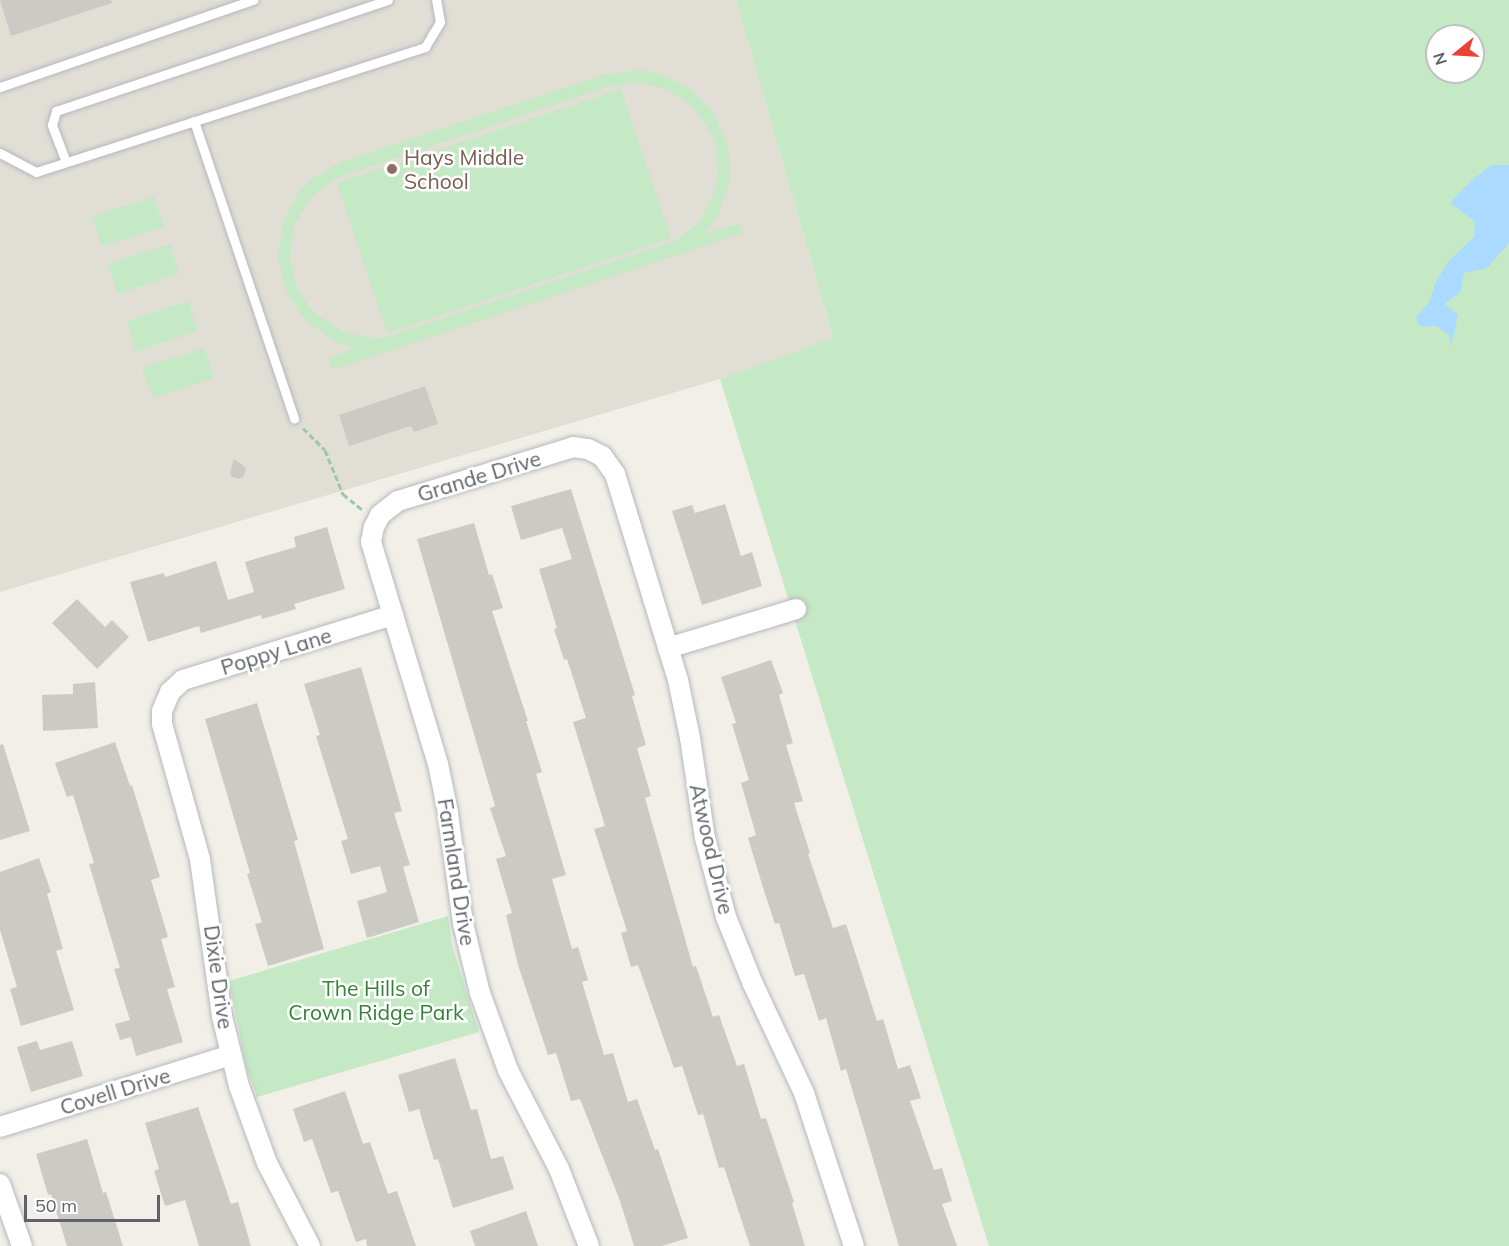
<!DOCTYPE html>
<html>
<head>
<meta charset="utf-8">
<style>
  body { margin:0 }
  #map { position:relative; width:1509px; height:1246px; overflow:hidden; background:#f1efe8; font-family:Mulish,sans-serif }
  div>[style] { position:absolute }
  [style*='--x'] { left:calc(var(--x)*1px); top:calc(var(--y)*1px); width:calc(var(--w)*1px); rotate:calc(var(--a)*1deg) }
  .education>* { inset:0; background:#e1ded6 }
  .green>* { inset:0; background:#c5e8c5 }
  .water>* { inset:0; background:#aadaff }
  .building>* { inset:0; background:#cccac5 }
  .path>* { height:3px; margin-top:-1.5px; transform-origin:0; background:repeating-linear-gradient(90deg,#9cc7a9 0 6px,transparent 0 9px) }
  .roads { filter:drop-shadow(0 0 2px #b5b8bc) drop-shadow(0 0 2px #b5b8bc) }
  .service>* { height:9px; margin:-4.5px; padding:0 4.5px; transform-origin:4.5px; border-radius:4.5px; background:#fff }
  .minor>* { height:20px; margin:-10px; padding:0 10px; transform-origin:10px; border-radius:10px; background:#fff }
  .dots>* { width:16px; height:16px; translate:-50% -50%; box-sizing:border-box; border:3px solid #fff; border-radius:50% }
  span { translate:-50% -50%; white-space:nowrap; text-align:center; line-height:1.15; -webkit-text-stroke:5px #fff; paint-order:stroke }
  .education-label { font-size:21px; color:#785e54 }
  .left { translate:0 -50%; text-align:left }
  .street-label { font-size:21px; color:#5f6368 }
  .park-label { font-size:21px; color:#348238 }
  .north { position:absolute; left:1425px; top:24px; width:60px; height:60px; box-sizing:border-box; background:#fff; border:2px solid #bfc1c3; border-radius:50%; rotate:252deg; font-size:16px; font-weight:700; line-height:24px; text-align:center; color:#5f6368 }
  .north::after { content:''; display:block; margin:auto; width:21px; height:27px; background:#ea4335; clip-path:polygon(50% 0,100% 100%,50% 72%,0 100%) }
  .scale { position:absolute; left:24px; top:1195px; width:136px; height:27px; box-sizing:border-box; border:3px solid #5f6368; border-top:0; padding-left:8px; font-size:18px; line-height:21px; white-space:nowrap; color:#5f6368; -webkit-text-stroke:4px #fff; paint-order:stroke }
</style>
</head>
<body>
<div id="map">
  <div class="education">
    <i style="clip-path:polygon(0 0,736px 0,833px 339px,720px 379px,0 592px)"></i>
  </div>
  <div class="green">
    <i style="clip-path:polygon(evenodd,736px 0,1509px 0,1509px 1246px,989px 1246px,720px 379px,833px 338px,736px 0,1437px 36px,1473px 36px,1473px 72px,1437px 72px,1437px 36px)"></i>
    <i style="clip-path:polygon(evenodd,638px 70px,656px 72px,688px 87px,713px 112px,728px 145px,730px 181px,718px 215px,704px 234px,739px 223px,743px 233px,332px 370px,328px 358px,355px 348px,336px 342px,306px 321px,286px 292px,278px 257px,283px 222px,300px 190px,313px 178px,343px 161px,603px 75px,638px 70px,638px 82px,668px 90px,693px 107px,711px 133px,716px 148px,717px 179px,714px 194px,699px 222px,675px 241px,386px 337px,371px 338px,341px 331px,315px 313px,305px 301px,297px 287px,290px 257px,294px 226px,310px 198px,334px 179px,607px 87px,638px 82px)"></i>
    <i style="clip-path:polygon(621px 89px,671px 238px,387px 333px,337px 183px)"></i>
    <i style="clip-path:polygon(154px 197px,164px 227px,102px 246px,92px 216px)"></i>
    <i style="clip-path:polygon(170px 244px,179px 274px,118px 294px,108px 264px)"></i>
    <i style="clip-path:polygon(188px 301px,198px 331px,136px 351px,127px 321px)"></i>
    <i style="clip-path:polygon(204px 348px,214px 378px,153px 398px,142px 368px)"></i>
    <i style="clip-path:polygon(448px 916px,452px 945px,479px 1032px,257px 1097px,246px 1066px,229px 981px)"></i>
  </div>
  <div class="water">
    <i style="clip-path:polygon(1491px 165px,1509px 165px,1509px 243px,1487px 268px,1464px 273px,1460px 293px,1444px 304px,1458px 315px,1451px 346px,1449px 335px,1436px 326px,1419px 326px,1416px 317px,1428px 304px,1436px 282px,1448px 262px,1474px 237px,1475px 222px,1450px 203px,1470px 182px)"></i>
  </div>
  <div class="building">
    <i style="clip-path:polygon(0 0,111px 0,112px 3px,11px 36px)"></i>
    <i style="clip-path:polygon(425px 386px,438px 424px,414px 432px,411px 426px,349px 446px,339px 415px)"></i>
    <i style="clip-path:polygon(234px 459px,246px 468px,244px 476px,240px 479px,232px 477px,230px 473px)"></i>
    <i style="clip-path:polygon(571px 489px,635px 695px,632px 696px,646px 745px,637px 748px,651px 796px,645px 798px,693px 967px,696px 966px,713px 1017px,719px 1015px,737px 1066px,744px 1064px,761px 1119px,766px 1118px,794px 1202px,792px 1203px,805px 1246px,750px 1246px,724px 1167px,719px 1168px,703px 1114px,698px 1115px,682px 1066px,674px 1068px,638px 965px,631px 967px,621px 933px,627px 931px,594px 829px,605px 826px,573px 722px,586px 718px,567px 659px,564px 660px,554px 629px,557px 628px,539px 569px,572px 559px,562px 528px,521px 540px,511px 506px)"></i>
    <i style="clip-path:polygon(725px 504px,741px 556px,752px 552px,762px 586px,702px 605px,672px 511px,692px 505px,695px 513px)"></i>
    <i style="clip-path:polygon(474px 523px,489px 575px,492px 574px,503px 608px,492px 611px,528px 721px,526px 721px,542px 772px,536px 774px,566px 875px,552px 879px,572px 949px,578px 947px,588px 980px,582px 982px,604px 1055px,613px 1053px,628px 1102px,637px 1099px,655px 1150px,658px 1149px,688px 1238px,662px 1246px,634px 1246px,620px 1201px,580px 1099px,571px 1101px,556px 1053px,548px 1055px,518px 965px,506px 915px,512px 913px,496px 859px,506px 856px,490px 808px,495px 806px,417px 539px)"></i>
    <i style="clip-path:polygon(327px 527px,345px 589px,294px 604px,296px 609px,262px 619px,261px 615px,201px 633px,199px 626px,148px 642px,130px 582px,164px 573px,165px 577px,216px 561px,228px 600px,254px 592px,245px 562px,296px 547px,294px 537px)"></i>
    <i style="clip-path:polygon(77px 599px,105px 627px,112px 620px,129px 637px,97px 669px,52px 623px)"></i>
    <i style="clip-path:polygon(771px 660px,783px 693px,779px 695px,793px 743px,786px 745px,803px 801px,794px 803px,810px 853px,808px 854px,833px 928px,846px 924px,877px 1021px,883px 1019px,898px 1069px,910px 1065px,921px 1098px,910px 1101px,934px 1170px,942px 1168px,952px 1201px,942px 1204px,957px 1246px,899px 1246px,846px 1069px,841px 1071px,826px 1018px,819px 1021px,804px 974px,795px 976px,779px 923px,775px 924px,765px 894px,748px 838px,756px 835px,741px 783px,749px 780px,732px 724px,736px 723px,721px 677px)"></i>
    <i style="clip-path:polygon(361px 667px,402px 811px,394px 813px,410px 865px,403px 867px,419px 922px,367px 938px,357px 901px,387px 892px,380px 866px,351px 874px,341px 841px,348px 839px,316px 736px,320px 735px,304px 684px)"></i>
    <i style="clip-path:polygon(95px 682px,98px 728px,43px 731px,42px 695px,73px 694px,73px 684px)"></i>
    <i style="clip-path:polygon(257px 703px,298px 840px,294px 841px,324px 949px,268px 966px,255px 924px,262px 922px,247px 874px,250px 873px,205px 719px)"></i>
    <i style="clip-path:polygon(115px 742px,130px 786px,132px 785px,160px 877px,151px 880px,168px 937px,161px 939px,175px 987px,167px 989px,183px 1042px,136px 1056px,131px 1037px,120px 1040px,115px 1024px,130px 1020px,114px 969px,120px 968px,89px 864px,94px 863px,73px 795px,67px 797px,55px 763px)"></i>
    <i style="clip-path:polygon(3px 744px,30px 831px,0 840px,0 745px)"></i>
    <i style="clip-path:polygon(39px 858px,51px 892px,47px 894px,63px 949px,56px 951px,74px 1010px,21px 1026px,10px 989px,17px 987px,0 930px,0 872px)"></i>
    <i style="clip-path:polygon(37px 1041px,40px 1050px,72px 1041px,83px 1076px,31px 1092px,17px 1047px)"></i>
    <i style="clip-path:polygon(455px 1058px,471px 1110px,477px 1109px,491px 1159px,503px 1156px,514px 1189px,453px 1208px,438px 1159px,434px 1160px,419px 1109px,409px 1112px,398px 1075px)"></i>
    <i style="clip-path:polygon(345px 1091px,363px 1144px,370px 1142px,388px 1194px,397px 1191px,416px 1246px,367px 1246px,366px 1239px,356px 1242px,338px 1191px,331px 1193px,312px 1139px,304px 1142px,293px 1109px)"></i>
    <i style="clip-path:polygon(198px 1107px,231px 1204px,238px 1202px,251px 1246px,199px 1246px,185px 1200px,165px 1206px,154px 1171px,159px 1169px,145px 1123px)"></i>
    <i style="clip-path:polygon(87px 1139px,103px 1193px,106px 1192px,123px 1246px,67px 1246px,51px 1194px,48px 1195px,36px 1154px)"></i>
    <i style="clip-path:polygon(526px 1211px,538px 1246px,475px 1246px,470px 1231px)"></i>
  </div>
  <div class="path">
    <i style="--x:303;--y:428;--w:31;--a:45"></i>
    <i style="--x:325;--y:450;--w:48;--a:67.8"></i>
    <i style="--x:343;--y:494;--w:26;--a:39"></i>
  </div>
  <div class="roads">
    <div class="service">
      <i style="--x:0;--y:87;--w:268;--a:-19"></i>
      <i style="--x:194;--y:121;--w:314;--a:71.4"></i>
      <i style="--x:0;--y:153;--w:41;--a:27.8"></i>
      <i style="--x:36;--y:172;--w:409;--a:-17.8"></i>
      <i style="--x:425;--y:47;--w:29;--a:-59"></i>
      <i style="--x:440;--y:22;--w:22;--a:-100"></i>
      <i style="--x:66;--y:162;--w:40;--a:-111"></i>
      <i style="--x:52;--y:125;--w:15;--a:-74"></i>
      <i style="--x:56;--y:111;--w:350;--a:-18.5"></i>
    </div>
    <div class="minor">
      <i style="--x:668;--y:648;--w:134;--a:-16.9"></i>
      <i style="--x:0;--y:1127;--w:242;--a:-17.3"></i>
      <i style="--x:0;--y:1184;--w:66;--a:70.5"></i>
      <i style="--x:310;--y:1246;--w:93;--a:-117.4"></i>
      <i style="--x:267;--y:1163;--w:82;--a:-110"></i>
      <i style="--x:239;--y:1086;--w:72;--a:-103.7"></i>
      <i style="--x:222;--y:1016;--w:159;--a:-98"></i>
      <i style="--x:200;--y:859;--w:140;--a:-105.7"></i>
      <i style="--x:162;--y:724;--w:13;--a:-90"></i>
      <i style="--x:162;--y:711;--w:21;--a:-67"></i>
      <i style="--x:170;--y:692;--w:18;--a:-43"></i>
      <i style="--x:183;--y:680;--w:220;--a:-17.2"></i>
      <i style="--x:589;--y:1246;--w:83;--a:-111.3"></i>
      <i style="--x:559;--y:1169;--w:111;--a:-117.3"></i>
      <i style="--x:508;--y:1070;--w:82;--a:-110"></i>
      <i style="--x:480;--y:993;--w:72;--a:-103.7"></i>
      <i style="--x:463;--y:923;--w:111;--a:-97.8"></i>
      <i style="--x:448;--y:813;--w:50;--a:-101.5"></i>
      <i style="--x:438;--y:764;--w:232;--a:-106.8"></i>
      <i style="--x:371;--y:542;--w:15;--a:-79"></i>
      <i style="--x:374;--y:527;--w:13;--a:-63"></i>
      <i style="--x:380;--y:515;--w:23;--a:-38"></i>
      <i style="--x:398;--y:501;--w:183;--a:-17.1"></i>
      <i style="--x:573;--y:447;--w:15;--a:8"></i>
      <i style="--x:588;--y:449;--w:16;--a:27"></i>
      <i style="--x:602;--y:456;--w:22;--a:54"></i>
      <i style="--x:615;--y:474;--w:215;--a:73"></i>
      <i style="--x:678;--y:680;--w:59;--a:78.3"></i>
      <i style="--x:690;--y:738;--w:101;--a:81.5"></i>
      <i style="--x:705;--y:838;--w:82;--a:75.1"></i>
      <i style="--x:726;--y:917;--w:72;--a:68.1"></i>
      <i style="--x:753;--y:984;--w:120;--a:64.9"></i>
      <i style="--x:804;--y:1093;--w:161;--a:71.9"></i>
    </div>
  </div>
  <div class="dots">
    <i style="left:392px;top:169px;background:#8d6e63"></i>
  </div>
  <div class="education-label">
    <span class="left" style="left:404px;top:169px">Hays Middle<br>School</span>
  </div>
  <div class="street-label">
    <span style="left:479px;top:476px;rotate:-17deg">Grande Drive</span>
    <span style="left:276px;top:651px;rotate:-17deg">Poppy Lane</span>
    <span style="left:712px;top:849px;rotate:77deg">Atwood Drive</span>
    <span style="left:457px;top:872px;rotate:81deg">Farmland Drive</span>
    <span style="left:219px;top:977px;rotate:82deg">Dixie Drive</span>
    <span style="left:115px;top:1091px;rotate:-17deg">Covell Drive</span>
  </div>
  <div class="park-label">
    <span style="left:376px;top:1000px">The Hills of<br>Crown Ridge Park</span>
  </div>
  <div class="north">N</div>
  <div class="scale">50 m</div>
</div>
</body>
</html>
